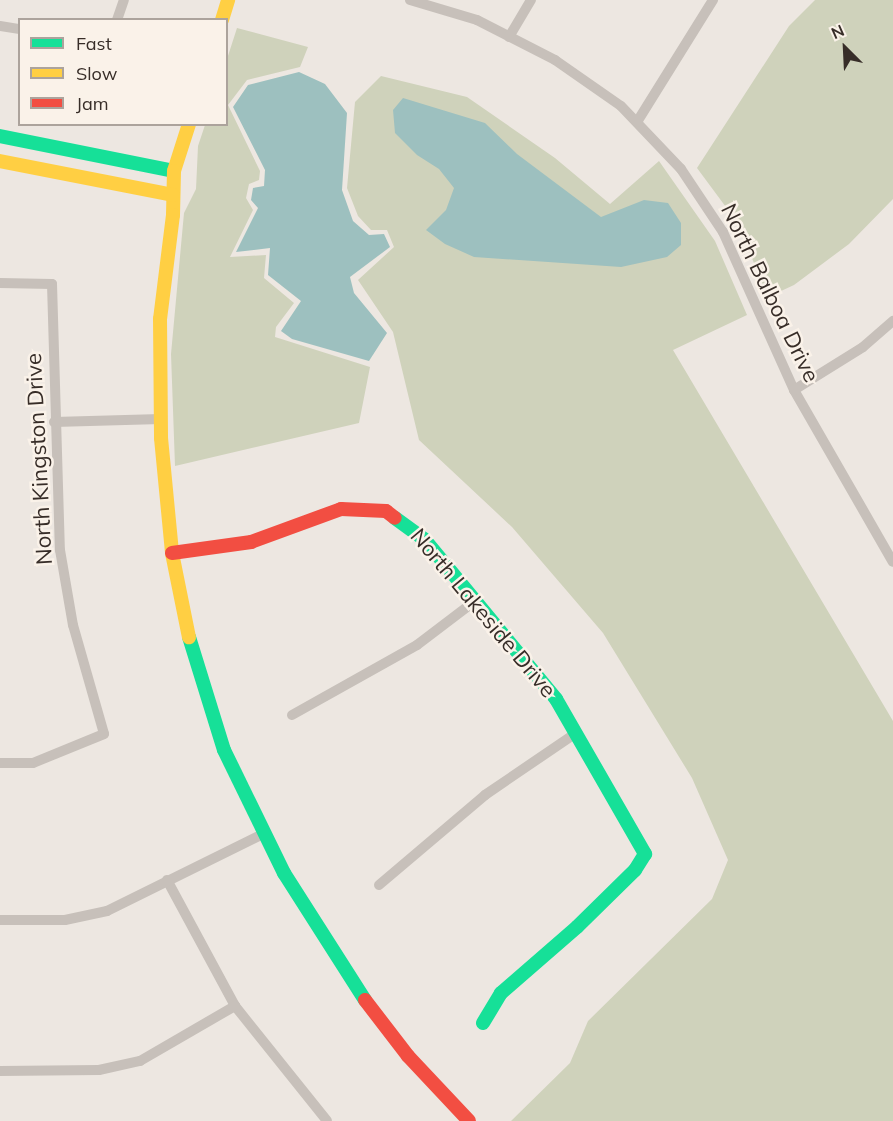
<!DOCTYPE html>
<html>
<head>
<meta charset="utf-8">
<style>
  body { margin:0 }
  #map { position:relative; width:893px; height:1121px; overflow:hidden; background:#ede7e1; font-family:Mulish,sans-serif }
  div>[style] { position:absolute }
  [style*='--x'] { left:calc(var(--x)*1px); top:calc(var(--y)*1px); width:calc(var(--w)*1px); rotate:calc(var(--a)*1deg) }
  .green>* { inset:0; background:#cfd2bb }
  .water>* { inset:0; background:#9dc0bf }
  .street>* { height:10px; margin:-5px; padding:0 5px; transform-origin:5px; border-radius:5px; background:#c7c0ba }
  .fast>* { height:14px; margin:-7px; padding:0 7px; transform-origin:7px; border-radius:7px; background:#16e098 }
  .slow>* { height:14px; margin:-7px; padding:0 7px; transform-origin:7px; border-radius:7px; background:#ffcf43 }
  .jam>* { height:14px; margin:-7px; padding:0 7px; transform-origin:7px; border-radius:7px; background:#f24e42 }
  span { translate:-50% -50%; white-space:nowrap; text-align:center; line-height:1.15; -webkit-text-stroke:5px #faf2e9; paint-order:stroke }
  .street-label { font-size:22px; color:#372d28 }
  .legend { position:absolute; left:18px; top:18px; width:210px; height:108px; box-sizing:border-box; background:#faf2e9; border:2px solid #aca39c; margin:0; padding:8px 10px; list-style:none; font-size:18px; color:#372d28 }
  .legend li { display:flex; align-items:center; gap:12px; height:30px }
  .legend b { width:30px; border:2px solid #aca39c }
  .north { position:absolute; left:815px; top:18px; width:60px; height:60px; -webkit-text-stroke:4px #faf2e9; paint-order:stroke; rotate:336deg; font-size:16px; font-weight:700; line-height:24px; text-align:center; color:#372d28 }
  .north::after { content:''; display:block; margin:auto; width:21px; height:27px; background:#372d28; clip-path:polygon(50% 0,100% 100%,50% 72%,0 100%) }
</style>
</head>
<body>
<div id="map">
  <div class="green">
    <i style="clip-path:polygon(815px 0,893px 0,893px 199px,849px 244px,794px 285px,768px 297px,737px 222px,697px 168px,789px 26px)"></i>
    <i style="clip-path:polygon(237px 28px,308px 47px,300px 67px,247px 80px,228px 105px,260px 171px,259px 180px,249px 184px,246px 198px,253px 210px,230px 257px,266px 255px,264px 278px,294px 303px,276px 327px,275px 337px,370px 367px,359px 423px,175px 466px,171px 354px,184px 213px,196px 189px,198px 146px,205px 125px,226px 124px,227px 59px)"></i>
    <i style="clip-path:polygon(381px 76px,467px 97px,555px 158px,610px 204px,659px 161px,715px 241px,747px 315px,673px 350px,893px 721px,893px 1121px,511px 1121px,570px 1063px,588px 1021px,712px 899px,728px 860px,692px 778px,603px 633px,512px 527px,419px 440px,393px 332px,358px 280px,394px 247px,387px 230px,371px 230px,358px 216px,347px 188px,355px 102px)"></i>
  </div>
  <div class="water">
    <i style="clip-path:polygon(299px 72px,325px 84px,347px 113px,342px 190px,353px 221px,369px 235px,384px 234px,390px 247px,350px 277px,354px 293px,387px 333px,369px 361px,292px 339px,281px 331px,301px 301px,268px 275px,270px 248px,236px 252px,258px 208px,251px 200px,253px 188px,264px 186px,265px 170px,233px 107px,248px 85px)"></i>
    <i style="clip-path:polygon(403px 98px,485px 123px,517px 154px,601px 217px,644px 200px,668px 203px,681px 223px,681px 245px,667px 257px,621px 267px,474px 257px,445px 244px,426px 230px,446px 210px,454px 188px,439px 169px,417px 155px,395px 133px,393px 110px)"></i>
  </div>
  <div class="street">
    <i style="--x:410;--y:0;--w:70;--a:16.6"></i>
    <i style="--x:477;--y:20;--w:88;--a:27.1"></i>
    <i style="--x:555;--y:60;--w:80;--a:34.9"></i>
    <i style="--x:621;--y:106;--w:87;--a:46.4"></i>
    <i style="--x:681;--y:169;--w:76;--a:56.3"></i>
    <i style="--x:723;--y:232;--w:173;--a:65.8"></i>
    <i style="--x:794;--y:390;--w:198;--a:60.1"></i>
    <i style="--x:117;--y:20;--w:21;--a:-71"></i>
    <i style="--x:0;--y:26;--w:20;--a:9"></i>
    <i style="--x:509;--y:37;--w:43;--a:-59.3"></i>
    <i style="--x:637;--y:122;--w:144;--a:-58.1"></i>
    <i style="--x:0;--y:283;--w:52;--a:1.1"></i>
    <i style="--x:52;--y:284;--w:266;--a:88.3"></i>
    <i style="--x:60;--y:550;--w:76;--a:80.2"></i>
    <i style="--x:73;--y:625;--w:113;--a:74.1"></i>
    <i style="--x:104;--y:734;--w:77;--a:157.8"></i>
    <i style="--x:33;--y:763;--w:33;--a:180"></i>
    <i style="--x:794;--y:390;--w:81;--a:-31.9"></i>
    <i style="--x:863;--y:347;--w:40;--a:-41"></i>
    <i style="--x:54;--y:422;--w:107;--a:-1.6"></i>
    <i style="--x:292;--y:715;--w:143;--a:-29.2"></i>
    <i style="--x:417;--y:645;--w:74;--a:-37.3"></i>
    <i style="--x:167;--y:880;--w:143;--a:61.6"></i>
    <i style="--x:235;--y:1006;--w:147;--a:51.3"></i>
    <i style="--x:379;--y:885;--w:139;--a:-40.3"></i>
    <i style="--x:485;--y:795;--w:110;--a:-34.3"></i>
    <i style="--x:0;--y:920;--w:65;--a:0"></i>
    <i style="--x:65;--y:920;--w:43;--a:-12.1"></i>
    <i style="--x:107;--y:911;--w:174;--a:-26.3"></i>
    <i style="--x:0;--y:1071;--w:99;--a:-0.6"></i>
    <i style="--x:99;--y:1070;--w:42;--a:-12.4"></i>
    <i style="--x:140;--y:1061;--w:110;--a:-30.1"></i>
  </div>
  <div class="fast">
    <i style="--x:0;--y:136;--w:177;--a:11.4"></i>
    <i style="--x:395;--y:518;--w:37;--a:36"></i>
    <i style="--x:425;--y:540;--w:206;--a:50.5"></i>
    <i style="--x:556;--y:699;--w:179;--a:60.1"></i>
    <i style="--x:645;--y:854;--w:19;--a:122"></i>
    <i style="--x:635;--y:870;--w:81;--a:135.5"></i>
    <i style="--x:577;--y:927;--w:101;--a:139"></i>
    <i style="--x:501;--y:993;--w:35;--a:121"></i>
    <i style="--x:189;--y:637;--w:118;--a:72.8"></i>
    <i style="--x:224;--y:750;--w:137;--a:64"></i>
    <i style="--x:284;--y:873;--w:151;--a:57.5"></i>
  </div>
  <div class="slow">
    <i style="--x:222;--y:20;--w:21;--a:-73"></i>
    <i style="--x:189;--y:124;--w:49;--a:107.7"></i>
    <i style="--x:174;--y:171;--w:44;--a:91.3"></i>
    <i style="--x:173;--y:215;--w:105;--a:97.1"></i>
    <i style="--x:160;--y:319;--w:119;--a:89.5"></i>
    <i style="--x:161;--y:438;--w:116;--a:84.5"></i>
    <i style="--x:172;--y:553;--w:86;--a:78.6"></i>
    <i style="--x:0;--y:161;--w:176;--a:11.1"></i>
  </div>
  <div class="jam">
    <i style="--x:172;--y:553;--w:80;--a:-7.9"></i>
    <i style="--x:251;--y:542;--w:96;--a:-20.1"></i>
    <i style="--x:341;--y:509;--w:45;--a:2.5"></i>
    <i style="--x:386;--y:511;--w:11;--a:38"></i>
    <i style="--x:365;--y:1000;--w:71;--a:52.5"></i>
    <i style="--x:408;--y:1056;--w:89;--a:46.8"></i>
  </div>
  <div class="street-label">
    <span style="left:770px;top:293px;rotate:64deg">North Balboa Drive</span>
    <span style="left:39px;top:459px;rotate:-93deg">North Kingston Drive</span>
    <span style="left:483px;top:613px;rotate:50deg">North Lakeside Drive</span>
  </div>
  <ul class="legend">
  <li><b style="height:8px;background:#16e098"></b>Fast</li>
  <li><b style="height:8px;background:#ffcf43"></b>Slow</li>
  <li><b style="height:8px;background:#f24e42"></b>Jam</li>
  </ul>
  <div class="north">N</div>
</div>
</body>
</html>
